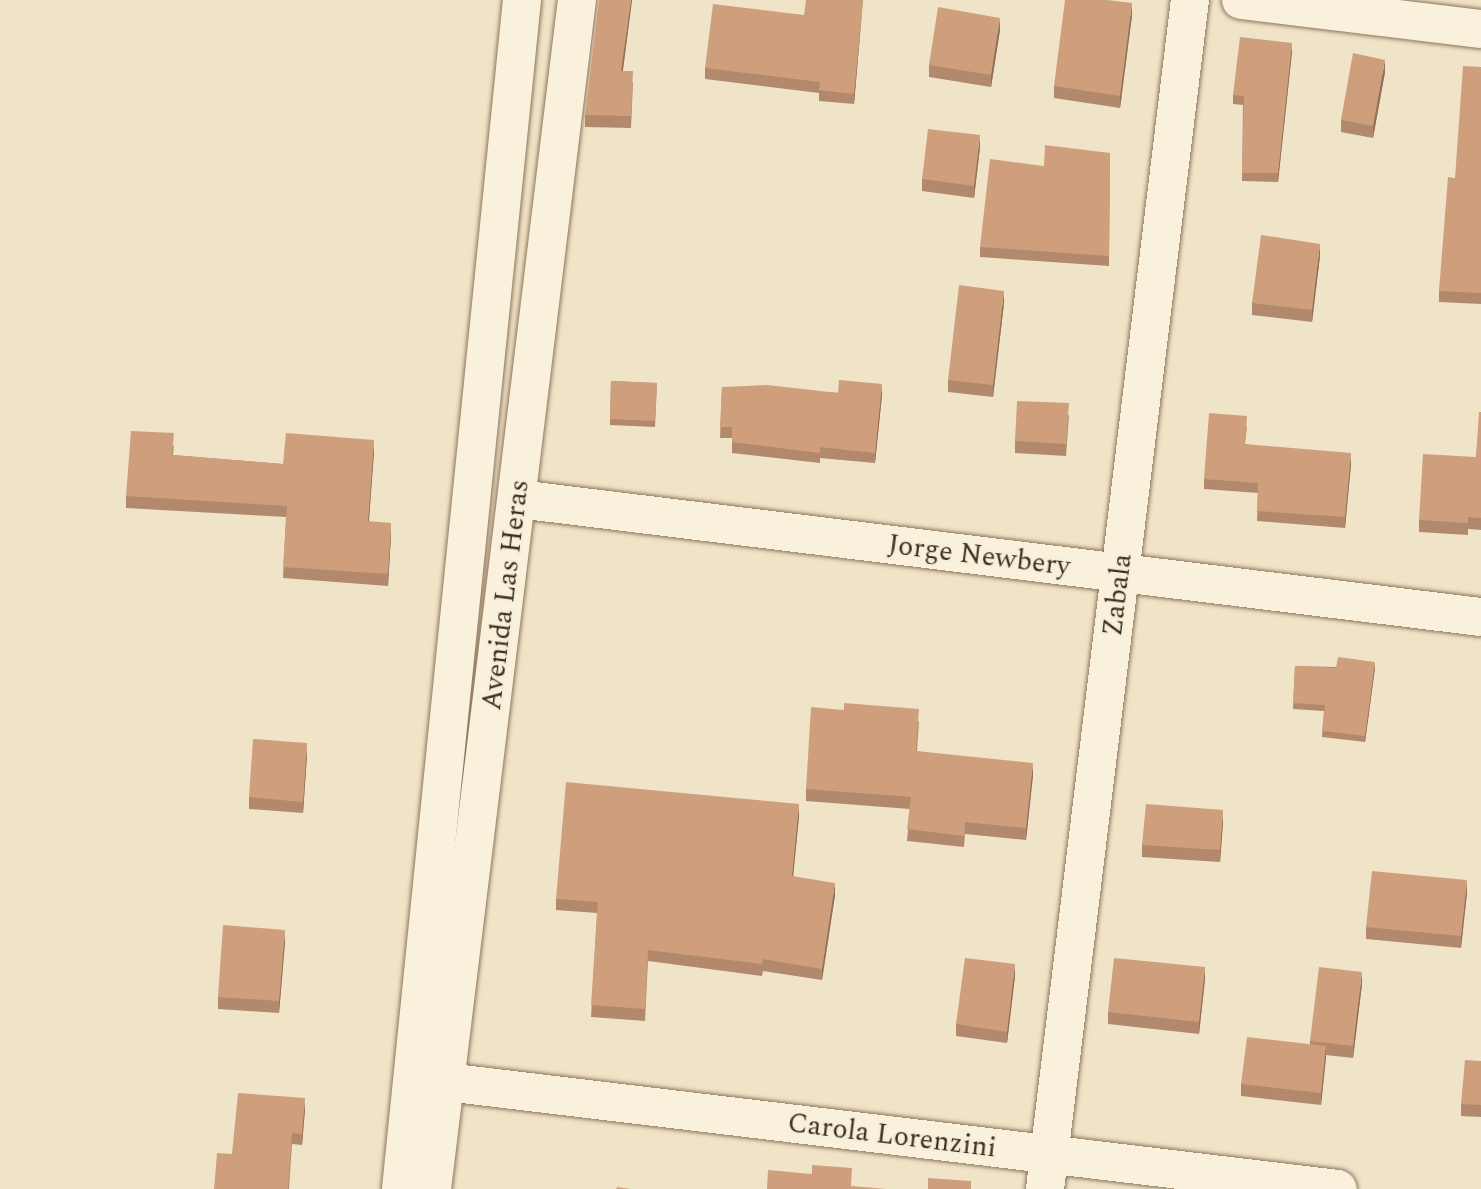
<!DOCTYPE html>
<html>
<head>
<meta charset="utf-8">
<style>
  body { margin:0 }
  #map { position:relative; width:1481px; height:1189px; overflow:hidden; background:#f0e4c8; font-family:Spectral,serif }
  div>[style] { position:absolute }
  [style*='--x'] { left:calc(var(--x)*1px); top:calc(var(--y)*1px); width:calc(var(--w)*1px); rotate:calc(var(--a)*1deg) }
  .roads { filter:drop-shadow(0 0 2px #8d765c) drop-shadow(0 0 2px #8d765c) }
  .minor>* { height:38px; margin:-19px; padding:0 19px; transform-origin:19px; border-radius:19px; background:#faf1dc }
  .secondary>* { height:38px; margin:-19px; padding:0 19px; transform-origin:19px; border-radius:19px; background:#faf1dc }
  .wall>* { inset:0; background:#b2896c }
  .shaded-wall>* { inset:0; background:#916f58 }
  .building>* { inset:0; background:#cf9f7d }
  span { translate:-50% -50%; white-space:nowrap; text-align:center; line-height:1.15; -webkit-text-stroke:5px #f7eed8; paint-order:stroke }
  .street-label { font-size:28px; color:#3d2e20 }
</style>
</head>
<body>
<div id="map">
  <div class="roads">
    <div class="minor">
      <i style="--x:518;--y:499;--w:970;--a:6.99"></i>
      <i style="--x:446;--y:1082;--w:898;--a:6.84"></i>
      <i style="--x:1045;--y:1189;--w:1198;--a:-83.05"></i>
    </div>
    <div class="secondary">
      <i style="--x:1241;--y:0;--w:242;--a:6.9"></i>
      <i style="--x:401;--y:1189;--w:1195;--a:-84.19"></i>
      <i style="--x:432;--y:1189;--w:1198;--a:-83.05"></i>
    </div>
  </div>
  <div class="wall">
    <i style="clip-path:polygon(632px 0,623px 71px,633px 83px,631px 128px,585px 127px,585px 115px)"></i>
    <i style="clip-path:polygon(863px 0,854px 104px,819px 101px,819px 93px,705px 79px,705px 68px,804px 15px)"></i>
    <i style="clip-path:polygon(1132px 15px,1120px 108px,1054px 98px,1054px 86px)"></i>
    <i style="clip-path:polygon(1000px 30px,991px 87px,929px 77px,929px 65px)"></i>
    <i style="clip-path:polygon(1292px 52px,1278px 182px,1242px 181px,1243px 105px,1233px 104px,1233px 95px)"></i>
    <i style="clip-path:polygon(1481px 67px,1481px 304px,1439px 302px,1439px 291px)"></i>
    <i style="clip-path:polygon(1385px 72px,1373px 138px,1341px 132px,1341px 120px)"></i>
    <i style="clip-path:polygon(980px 147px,974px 198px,922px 191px,922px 179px)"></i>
    <i style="clip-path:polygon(1110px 153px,1109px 266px,980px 257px,980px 247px,1044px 166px)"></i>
    <i style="clip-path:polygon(1320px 256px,1312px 322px,1252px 315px,1252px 303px)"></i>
    <i style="clip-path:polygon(1004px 303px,993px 397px,948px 392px,948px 380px)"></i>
    <i style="clip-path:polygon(611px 381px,657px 383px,655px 427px,610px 425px)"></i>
    <i style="clip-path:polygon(722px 387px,882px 395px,875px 463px,820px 458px,820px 463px,732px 453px,732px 438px,720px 438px)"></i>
    <i style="clip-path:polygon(1481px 412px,1481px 530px,1468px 529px,1468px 535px,1419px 532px,1419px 520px,1476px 457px)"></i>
    <i style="clip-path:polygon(1069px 415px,1066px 456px,1015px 453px,1015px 441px)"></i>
    <i style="clip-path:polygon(1247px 426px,1245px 444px,1351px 464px,1345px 528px,1257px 521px,1258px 493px,1204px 489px,1204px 479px)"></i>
    <i style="clip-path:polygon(174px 445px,173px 455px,283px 464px,374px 451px,369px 521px,391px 534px,388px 586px,283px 578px,286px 517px,126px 508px,126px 496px)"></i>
    <i style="clip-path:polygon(1295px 666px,1375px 668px,1365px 742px,1322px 737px,1324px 711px,1293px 709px)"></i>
    <i style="clip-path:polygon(919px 721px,917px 751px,1033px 775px,1026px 840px,965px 834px,964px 847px,907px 841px,910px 809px,806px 801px,806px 789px)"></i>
    <i style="clip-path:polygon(307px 755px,303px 813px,249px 809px,249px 797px)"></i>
    <i style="clip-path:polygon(799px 816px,793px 876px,835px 895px,822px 980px,763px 971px,762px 976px,648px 961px,645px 1021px,591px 1017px,597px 913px,556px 910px,556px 899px)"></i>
    <i style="clip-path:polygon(1223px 822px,1220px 862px,1142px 857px,1142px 845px)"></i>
    <i style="clip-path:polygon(1467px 892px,1461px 948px,1366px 939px,1366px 927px)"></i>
    <i style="clip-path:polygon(285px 942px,279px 1013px,218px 1009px,218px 997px)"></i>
    <i style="clip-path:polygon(1015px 976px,1007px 1043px,956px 1036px,956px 1024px)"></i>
    <i style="clip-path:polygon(1205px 979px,1199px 1034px,1108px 1024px,1108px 1012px)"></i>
    <i style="clip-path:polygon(1362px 984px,1353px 1058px,1326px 1055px,1321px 1105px,1241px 1096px,1241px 1084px,1310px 1044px,1310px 1041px)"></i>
    <i style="clip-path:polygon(1481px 1061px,1481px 1117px,1461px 1116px,1461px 1104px)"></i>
    <i style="clip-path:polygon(305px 1109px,302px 1145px,292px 1144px,289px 1189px,214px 1189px)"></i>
  </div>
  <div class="shaded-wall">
    <i style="clip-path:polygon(631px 0,632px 0,621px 83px,621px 71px)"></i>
    <i style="clip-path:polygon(863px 0,854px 104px,854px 94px)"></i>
    <i style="clip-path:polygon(1132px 3px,1132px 15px,1120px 108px,1120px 96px)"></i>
    <i style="clip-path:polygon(1000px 18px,1000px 30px,991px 87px,991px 75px)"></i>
    <i style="clip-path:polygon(1292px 43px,1292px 52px,1278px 182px,1278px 173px)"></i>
    <i style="clip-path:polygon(1385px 60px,1385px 72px,1373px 138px,1373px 126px)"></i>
    <i style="clip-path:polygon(980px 135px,980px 147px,974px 198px,974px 186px)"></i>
    <i style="clip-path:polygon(1320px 244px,1320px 256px,1312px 322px,1312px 310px)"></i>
    <i style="clip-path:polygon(1004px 291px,1004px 303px,993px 397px,993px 385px)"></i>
    <i style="clip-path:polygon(882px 384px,882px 395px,875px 463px,875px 453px)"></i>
    <i style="clip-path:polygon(374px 440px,374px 451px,368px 532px,368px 521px)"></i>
    <i style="clip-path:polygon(1351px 453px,1351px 464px,1345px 528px,1345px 517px)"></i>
    <i style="clip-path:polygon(391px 523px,391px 534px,388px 586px,388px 574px)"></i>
    <i style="clip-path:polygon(1375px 662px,1375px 668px,1365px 742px,1365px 736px)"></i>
    <i style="clip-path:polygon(307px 743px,307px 755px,303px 813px,303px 802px)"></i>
    <i style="clip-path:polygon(1033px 763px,1033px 775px,1026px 840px,1026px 828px)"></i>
    <i style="clip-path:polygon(799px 804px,799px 816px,792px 888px,792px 876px)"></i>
    <i style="clip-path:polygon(1223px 810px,1223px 822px,1220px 862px,1220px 850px)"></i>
    <i style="clip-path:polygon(1467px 880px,1467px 892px,1461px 948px,1461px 936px)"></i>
    <i style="clip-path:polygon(835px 883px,835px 895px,822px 980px,822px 969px)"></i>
    <i style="clip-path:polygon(285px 930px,285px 942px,279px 1013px,279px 1001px)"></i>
    <i style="clip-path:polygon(1015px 964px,1015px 976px,1007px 1043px,1007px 1032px)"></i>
    <i style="clip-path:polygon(1205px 967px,1205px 979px,1199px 1034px,1199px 1022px)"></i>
    <i style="clip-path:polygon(1362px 972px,1362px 984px,1353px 1058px,1353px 1046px)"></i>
    <i style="clip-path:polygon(1326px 1046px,1326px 1058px,1321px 1105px,1321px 1093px)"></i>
    <i style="clip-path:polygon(305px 1098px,305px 1109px,302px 1145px,302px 1134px)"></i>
  </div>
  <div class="building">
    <i style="clip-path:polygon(599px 0,631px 0,621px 71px,633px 71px,631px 116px,585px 115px)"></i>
    <i style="clip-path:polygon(806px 0,863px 0,854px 94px,819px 90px,820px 82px,705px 68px,713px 4px,804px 15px)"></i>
    <i style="clip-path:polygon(1065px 0,1107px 0,1132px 3px,1120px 96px,1054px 86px)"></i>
    <i style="clip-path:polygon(938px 7px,1000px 18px,991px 75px,929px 65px)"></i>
    <i style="clip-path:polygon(1240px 37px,1292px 43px,1278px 173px,1242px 173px,1244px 96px,1233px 95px)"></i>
    <i style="clip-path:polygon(1353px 53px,1385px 60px,1373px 126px,1341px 120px)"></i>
    <i style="clip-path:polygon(1463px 66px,1481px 67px,1481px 293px,1439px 291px,1448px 177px,1455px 178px)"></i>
    <i style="clip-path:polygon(928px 129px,980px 135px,974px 186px,922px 179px)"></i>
    <i style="clip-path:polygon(1045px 145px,1110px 153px,1109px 256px,980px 247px,990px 159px,1044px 166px)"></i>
    <i style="clip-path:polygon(1261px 235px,1320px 244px,1312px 310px,1252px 303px)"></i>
    <i style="clip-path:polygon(959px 285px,1004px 291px,993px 385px,948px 380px)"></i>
    <i style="clip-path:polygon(839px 380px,882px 384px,875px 453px,820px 447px,820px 453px,732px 442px,732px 427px,720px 427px,722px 387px,767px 385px,838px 393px)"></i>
    <i style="clip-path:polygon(611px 381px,657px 383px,655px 421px,610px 419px)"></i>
    <i style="clip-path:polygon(1017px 401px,1069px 403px,1066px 444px,1015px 441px)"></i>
    <i style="clip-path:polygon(1479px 412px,1481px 412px,1481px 518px,1468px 517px,1468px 523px,1419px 520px,1423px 454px,1476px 457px)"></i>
    <i style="clip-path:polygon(1209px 413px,1247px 416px,1245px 444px,1351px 453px,1345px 517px,1257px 511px,1258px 483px,1204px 479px)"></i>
    <i style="clip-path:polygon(131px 431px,174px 433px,172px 455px,283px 464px,286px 433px,374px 440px,368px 521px,391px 523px,388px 574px,283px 567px,287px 506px,126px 496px)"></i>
    <i style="clip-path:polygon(1338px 657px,1375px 662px,1365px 736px,1322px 731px,1325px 705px,1293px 703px,1295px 666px,1336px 668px)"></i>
    <i style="clip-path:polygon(844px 703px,919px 709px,916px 751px,1033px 763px,1026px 828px,965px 822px,964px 836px,907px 829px,911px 797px,806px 789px,811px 707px,844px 710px)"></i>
    <i style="clip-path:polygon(253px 739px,307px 743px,303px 802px,249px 797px)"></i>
    <i style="clip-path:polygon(566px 782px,799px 804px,792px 876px,835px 883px,822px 969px,763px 959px,762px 964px,648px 950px,645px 1009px,591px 1005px,598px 902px,556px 899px)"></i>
    <i style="clip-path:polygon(1146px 804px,1223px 810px,1220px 850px,1142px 845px)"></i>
    <i style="clip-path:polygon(1372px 871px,1467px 880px,1461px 936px,1366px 927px)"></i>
    <i style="clip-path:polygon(223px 925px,285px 930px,279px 1001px,218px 997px)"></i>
    <i style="clip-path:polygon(965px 958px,1015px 964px,1007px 1032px,956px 1024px)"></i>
    <i style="clip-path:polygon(1114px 958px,1205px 967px,1199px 1022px,1108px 1012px)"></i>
    <i style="clip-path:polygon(1319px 967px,1362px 972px,1353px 1046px,1310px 1041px)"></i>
    <i style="clip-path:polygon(1247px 1037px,1326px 1046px,1321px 1093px,1241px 1084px)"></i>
    <i style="clip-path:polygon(1465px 1060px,1481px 1061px,1481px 1105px,1461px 1104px)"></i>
    <i style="clip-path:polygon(238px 1093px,305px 1098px,302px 1134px,292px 1133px,288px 1189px,214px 1189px,217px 1153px,232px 1154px)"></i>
    <i style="clip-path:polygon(812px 1165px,852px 1168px,851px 1186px,887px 1189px,767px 1189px,768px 1170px,812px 1174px)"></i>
    <i style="clip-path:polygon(928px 1178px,971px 1181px,971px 1189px,928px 1189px)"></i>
    <i style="clip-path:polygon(617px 1187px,631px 1189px,616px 1189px)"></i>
  </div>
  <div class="street-label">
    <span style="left:979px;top:556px;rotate:7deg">Jorge Newbery</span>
    <span style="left:506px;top:595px;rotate:-83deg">Avenida Las Heras</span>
    <span style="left:1118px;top:595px;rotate:-83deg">Zabala</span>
    <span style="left:892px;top:1136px;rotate:7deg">Carola Lorenzini</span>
  </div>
</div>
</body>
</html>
